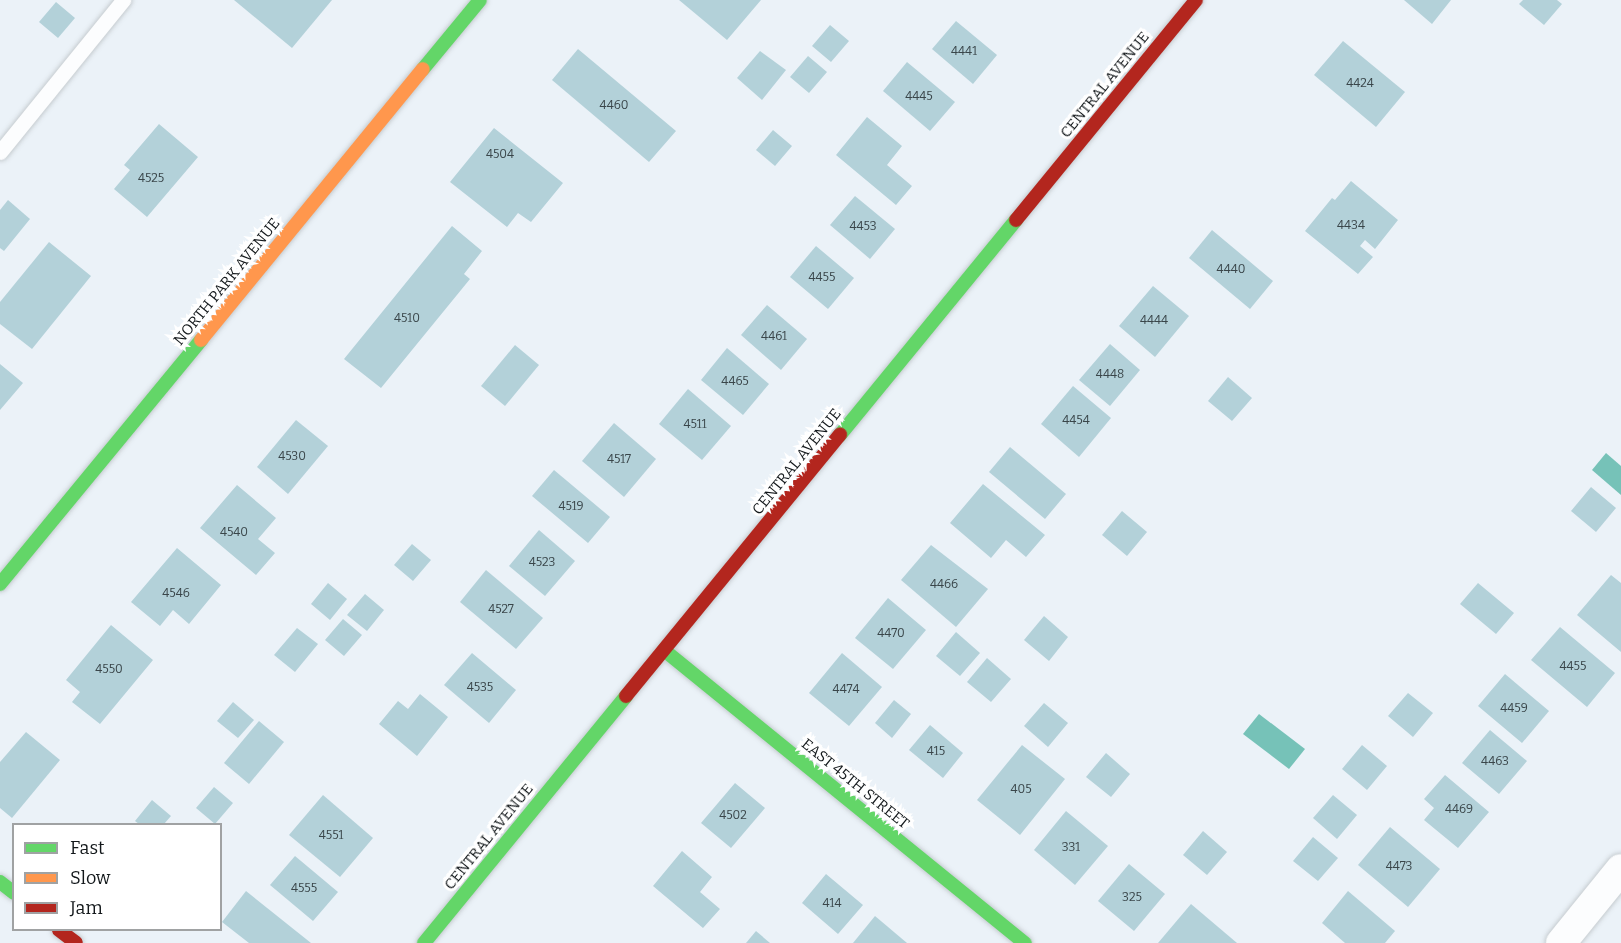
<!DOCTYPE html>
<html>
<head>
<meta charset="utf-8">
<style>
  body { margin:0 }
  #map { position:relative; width:1621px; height:943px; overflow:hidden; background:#ebf2f8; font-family:Bitter,serif }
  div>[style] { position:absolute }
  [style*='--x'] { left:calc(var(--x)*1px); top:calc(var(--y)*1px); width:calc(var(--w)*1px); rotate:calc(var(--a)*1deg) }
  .water>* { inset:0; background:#76c2b8 }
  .building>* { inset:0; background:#b3d1d9 }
  .roads { filter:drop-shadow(0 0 2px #c6ccd0) drop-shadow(0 0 2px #c6ccd0) }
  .lane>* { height:15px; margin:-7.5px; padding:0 7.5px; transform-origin:7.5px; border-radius:7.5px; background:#fcfdfe }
  .street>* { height:30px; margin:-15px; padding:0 15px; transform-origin:15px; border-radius:15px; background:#fcfdfe }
  .fast>* { height:14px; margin:-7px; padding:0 7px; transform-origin:7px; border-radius:7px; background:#63d668 }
  .slow>* { height:14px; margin:-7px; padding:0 7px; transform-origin:7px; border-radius:7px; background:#ff974d }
  .jam>* { height:14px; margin:-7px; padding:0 7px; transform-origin:7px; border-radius:7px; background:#b3261e }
  span { translate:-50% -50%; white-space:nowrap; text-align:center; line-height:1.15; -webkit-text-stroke:6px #fff; paint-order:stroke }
  .number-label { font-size:12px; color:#3a464a }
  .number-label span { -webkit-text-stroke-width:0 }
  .street-label { font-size:15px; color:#12171a }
  .legend { position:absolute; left:12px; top:823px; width:210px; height:108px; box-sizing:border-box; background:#fff; border:2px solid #a0a2a3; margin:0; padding:8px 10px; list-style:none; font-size:18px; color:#12171a }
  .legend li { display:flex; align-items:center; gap:12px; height:30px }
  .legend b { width:30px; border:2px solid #a0a2a3 }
</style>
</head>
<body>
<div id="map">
  <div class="water">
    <i style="clip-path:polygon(1606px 453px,1621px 466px,1621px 495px,1592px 470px)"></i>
    <i style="clip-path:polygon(1259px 714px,1305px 749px,1289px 769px,1243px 734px)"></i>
  </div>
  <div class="building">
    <i style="clip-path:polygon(234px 0,332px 0,292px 48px)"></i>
    <i style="clip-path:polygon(679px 0,761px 0,727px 40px)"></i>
    <i style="clip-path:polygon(1404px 0,1451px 0,1432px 24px)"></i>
    <i style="clip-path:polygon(1523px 0,1557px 0,1562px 4px,1544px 25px,1519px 4px)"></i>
    <i style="clip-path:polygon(56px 2px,75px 18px,58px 38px,39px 22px)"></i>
    <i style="clip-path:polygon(956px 21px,997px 55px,973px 84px,932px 49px)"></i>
    <i style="clip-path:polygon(830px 25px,849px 41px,831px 62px,812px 46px)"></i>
    <i style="clip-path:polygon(1343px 41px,1405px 92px,1376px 127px,1314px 75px)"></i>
    <i style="clip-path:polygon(578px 49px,676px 131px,649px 162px,552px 80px)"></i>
    <i style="clip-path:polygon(760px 51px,786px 70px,762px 100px,737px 78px)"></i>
    <i style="clip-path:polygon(808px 56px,827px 72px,809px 93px,790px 77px)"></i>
    <i style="clip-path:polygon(907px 62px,955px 102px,930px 131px,883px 91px)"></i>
    <i style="clip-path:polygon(867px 117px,902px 146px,887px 165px,912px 186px,896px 205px,836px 155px)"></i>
    <i style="clip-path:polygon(159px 124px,198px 157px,147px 217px,114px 189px,130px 170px,124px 165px)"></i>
    <i style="clip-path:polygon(494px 128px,563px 183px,531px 222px,518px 213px,507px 227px,450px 182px)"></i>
    <i style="clip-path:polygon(773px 130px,792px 146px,775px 166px,756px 150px)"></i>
    <i style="clip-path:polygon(1351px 181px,1398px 220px,1375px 249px,1365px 240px,1360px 246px,1373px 257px,1358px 274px,1305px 231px,1332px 198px,1335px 200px)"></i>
    <i style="clip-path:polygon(855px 196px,895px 229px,870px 259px,830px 225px)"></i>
    <i style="clip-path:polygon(8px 200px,30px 219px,4px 251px,0 248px,0 210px)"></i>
    <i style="clip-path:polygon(452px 226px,482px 251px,464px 274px,470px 279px,381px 388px,344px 359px)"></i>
    <i style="clip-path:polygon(1212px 230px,1273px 281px,1250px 309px,1189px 258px)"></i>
    <i style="clip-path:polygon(49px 242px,91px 276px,32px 349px,0 324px,0 302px)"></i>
    <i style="clip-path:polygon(816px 246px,854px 278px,828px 309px,790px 277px)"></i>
    <i style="clip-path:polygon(1153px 286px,1189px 316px,1155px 357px,1119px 326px)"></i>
    <i style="clip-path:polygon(767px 305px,807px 339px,781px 370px,741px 335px)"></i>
    <i style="clip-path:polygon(1110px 344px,1140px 370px,1110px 406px,1079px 380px)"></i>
    <i style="clip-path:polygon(515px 345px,539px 365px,505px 406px,481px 386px)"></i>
    <i style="clip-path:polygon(727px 348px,769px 384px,743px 415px,701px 380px)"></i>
    <i style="clip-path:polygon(0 364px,23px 383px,0 410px)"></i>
    <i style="clip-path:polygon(1228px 377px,1252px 398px,1232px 421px,1208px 401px)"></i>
    <i style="clip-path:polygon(1073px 386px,1111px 418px,1079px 457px,1041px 424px)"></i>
    <i style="clip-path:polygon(688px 389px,731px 426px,702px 460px,659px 424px)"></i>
    <i style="clip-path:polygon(296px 420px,328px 446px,288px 494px,257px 467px)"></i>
    <i style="clip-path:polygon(614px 423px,656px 459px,624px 497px,582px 461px)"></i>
    <i style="clip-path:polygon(1010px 447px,1066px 494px,1045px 519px,989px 472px)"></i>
    <i style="clip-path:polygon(554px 470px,610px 517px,588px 543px,532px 496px)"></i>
    <i style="clip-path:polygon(983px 484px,1045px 535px,1026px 557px,1006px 540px,991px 558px,950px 523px)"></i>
    <i style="clip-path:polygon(237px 485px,276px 518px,258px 539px,275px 553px,256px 575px,200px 528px)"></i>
    <i style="clip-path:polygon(1591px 487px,1616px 508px,1596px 532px,1571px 511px)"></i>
    <i style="clip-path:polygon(1122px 511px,1147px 532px,1127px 556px,1102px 535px)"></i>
    <i style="clip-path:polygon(539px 530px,575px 561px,545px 596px,509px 566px)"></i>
    <i style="clip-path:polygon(412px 544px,431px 560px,413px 581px,394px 565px)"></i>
    <i style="clip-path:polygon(931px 545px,988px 589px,956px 627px,901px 580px)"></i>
    <i style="clip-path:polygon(177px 548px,221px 585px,189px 624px,173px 610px,160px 626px,131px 602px)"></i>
    <i style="clip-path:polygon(486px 570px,543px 618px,516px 649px,460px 602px)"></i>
    <i style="clip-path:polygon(1611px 575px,1621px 583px,1621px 652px,1577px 615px)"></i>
    <i style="clip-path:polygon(328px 583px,347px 599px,330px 620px,311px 604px)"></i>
    <i style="clip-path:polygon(1478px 583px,1514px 613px,1496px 634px,1460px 604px)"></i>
    <i style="clip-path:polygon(365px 594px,384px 610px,367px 631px,347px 615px)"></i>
    <i style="clip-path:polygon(888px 598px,926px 630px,893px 669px,855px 638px)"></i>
    <i style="clip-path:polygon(1044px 616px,1068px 637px,1049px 661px,1024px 640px)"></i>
    <i style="clip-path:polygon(343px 619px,362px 635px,344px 656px,325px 640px)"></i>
    <i style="clip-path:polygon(111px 625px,153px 660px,100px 724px,72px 702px,80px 692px,66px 680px)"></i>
    <i style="clip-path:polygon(1560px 627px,1615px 673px,1587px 707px,1531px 660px)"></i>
    <i style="clip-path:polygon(297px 628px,318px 644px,295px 672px,274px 655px)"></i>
    <i style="clip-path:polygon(956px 632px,980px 653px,960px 676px,936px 656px)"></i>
    <i style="clip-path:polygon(472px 653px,516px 690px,489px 723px,444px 685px)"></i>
    <i style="clip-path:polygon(842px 653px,882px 687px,849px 726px,809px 693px)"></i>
    <i style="clip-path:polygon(987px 658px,1011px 679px,991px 702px,967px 682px)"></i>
    <i style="clip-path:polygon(1505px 674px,1549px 711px,1522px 743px,1478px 706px)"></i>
    <i style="clip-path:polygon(1408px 693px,1433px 713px,1413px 737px,1388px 716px)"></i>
    <i style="clip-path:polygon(420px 694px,448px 717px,417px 756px,379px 724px,398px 701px,408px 709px)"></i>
    <i style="clip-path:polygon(894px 700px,911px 714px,892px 738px,875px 723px)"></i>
    <i style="clip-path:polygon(233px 702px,254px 720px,238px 738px,217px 721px)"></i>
    <i style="clip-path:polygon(1044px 703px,1068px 723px,1048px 747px,1024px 726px)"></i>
    <i style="clip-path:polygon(259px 721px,284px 742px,249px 784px,224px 763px)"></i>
    <i style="clip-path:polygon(930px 725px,963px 753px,943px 778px,909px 750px)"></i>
    <i style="clip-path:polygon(1490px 730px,1527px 761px,1499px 794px,1462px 763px)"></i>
    <i style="clip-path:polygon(26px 732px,60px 760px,12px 818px,0 808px,0 762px)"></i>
    <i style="clip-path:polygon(1022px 745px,1065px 779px,1020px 835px,977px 800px)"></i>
    <i style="clip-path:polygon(1362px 745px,1387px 766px,1367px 790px,1342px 769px)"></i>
    <i style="clip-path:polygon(1106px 753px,1130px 774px,1111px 797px,1086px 777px)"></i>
    <i style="clip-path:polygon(1445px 775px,1489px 812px,1458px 848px,1424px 820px,1434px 808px,1424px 799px)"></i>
    <i style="clip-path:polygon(735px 783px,765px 808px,731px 848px,701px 823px)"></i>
    <i style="clip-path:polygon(214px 787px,233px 803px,215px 824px,196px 808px)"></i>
    <i style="clip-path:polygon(323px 795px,373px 838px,340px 877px,289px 835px)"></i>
    <i style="clip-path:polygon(1333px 795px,1357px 815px,1337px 839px,1313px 818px)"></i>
    <i style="clip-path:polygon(152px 800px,171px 816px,164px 824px,139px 824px,135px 821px)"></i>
    <i style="clip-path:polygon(1066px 811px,1108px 846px,1075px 885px,1034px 850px)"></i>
    <i style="clip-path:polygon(1390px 827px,1440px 869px,1408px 907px,1358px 865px)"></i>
    <i style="clip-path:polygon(1203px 831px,1227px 852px,1207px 875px,1183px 855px)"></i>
    <i style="clip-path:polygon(1313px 837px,1338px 858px,1318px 881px,1293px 861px)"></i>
    <i style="clip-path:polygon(682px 851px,712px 877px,700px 892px,720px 909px,703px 928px,653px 886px)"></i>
    <i style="clip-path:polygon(295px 856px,338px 892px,313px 921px,270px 885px)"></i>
    <i style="clip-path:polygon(1129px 864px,1165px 894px,1134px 931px,1098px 901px)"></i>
    <i style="clip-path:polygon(826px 874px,863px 905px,838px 934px,802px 903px)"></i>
    <i style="clip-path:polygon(246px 891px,311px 943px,249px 943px,222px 922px)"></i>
    <i style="clip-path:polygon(1348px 891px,1395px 931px,1385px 943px,1345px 943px,1322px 923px)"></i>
    <i style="clip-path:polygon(1191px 904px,1237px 943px,1158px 943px)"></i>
    <i style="clip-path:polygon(875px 916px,907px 943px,853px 943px)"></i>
    <i style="clip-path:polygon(756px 931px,770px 943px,746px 943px)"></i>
  </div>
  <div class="roads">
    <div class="lane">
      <i style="--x:0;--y:152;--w:196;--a:-51"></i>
    </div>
    <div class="street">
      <i style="--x:1561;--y:943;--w:95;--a:-51"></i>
    </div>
    <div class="fast">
      <i style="--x:423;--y:69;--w:89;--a:-50.4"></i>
      <i style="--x:840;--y:435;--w:278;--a:-50.7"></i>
      <i style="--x:0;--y:584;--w:316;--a:-50.5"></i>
      <i style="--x:664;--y:650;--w:465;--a:39.1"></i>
      <i style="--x:0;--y:882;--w:18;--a:38"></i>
      <i style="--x:424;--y:943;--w:319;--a:-50.7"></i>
    </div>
    <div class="slow">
      <i style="--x:201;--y:340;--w:350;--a:-50.7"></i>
    </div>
    <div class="jam">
      <i style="--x:1016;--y:220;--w:284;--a:-50.7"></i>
      <i style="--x:626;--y:696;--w:338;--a:-50.7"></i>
      <i style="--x:59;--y:930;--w:21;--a:37"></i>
    </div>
  </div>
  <div class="number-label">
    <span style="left:964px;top:52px">4441</span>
    <span style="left:1360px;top:84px">4424</span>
    <span style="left:919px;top:97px">4445</span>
    <span style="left:614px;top:106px">4460</span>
    <span style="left:500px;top:155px">4504</span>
    <span style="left:151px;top:179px">4525</span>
    <span style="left:1351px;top:226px">4434</span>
    <span style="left:863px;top:227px">4453</span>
    <span style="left:1231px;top:270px">4440</span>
    <span style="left:822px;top:278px">4455</span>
    <span style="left:407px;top:319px">4510</span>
    <span style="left:1154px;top:321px">4444</span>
    <span style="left:774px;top:337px">4461</span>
    <span style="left:1110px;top:375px">4448</span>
    <span style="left:735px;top:382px">4465</span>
    <span style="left:1076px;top:421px">4454</span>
    <span style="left:695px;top:425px">4511</span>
    <span style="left:292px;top:457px">4530</span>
    <span style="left:619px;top:460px">4517</span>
    <span style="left:571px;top:507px">4519</span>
    <span style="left:234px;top:533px">4540</span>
    <span style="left:542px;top:563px">4523</span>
    <span style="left:944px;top:585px">4466</span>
    <span style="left:176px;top:594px">4546</span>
    <span style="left:501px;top:610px">4527</span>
    <span style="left:891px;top:634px">4470</span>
    <span style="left:1573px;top:667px">4455</span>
    <span style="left:109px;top:670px">4550</span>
    <span style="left:480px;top:688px">4535</span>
    <span style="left:846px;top:690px">4474</span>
    <span style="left:1514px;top:709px">4459</span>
    <span style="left:936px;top:752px">415</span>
    <span style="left:1495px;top:762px">4463</span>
    <span style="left:1021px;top:790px">405</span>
    <span style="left:1459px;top:810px">4469</span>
    <span style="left:733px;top:816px">4502</span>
    <span style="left:331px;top:836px">4551</span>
    <span style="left:1071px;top:848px">331</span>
    <span style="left:1399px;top:867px">4473</span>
    <span style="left:304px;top:889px">4555</span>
    <span style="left:1132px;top:898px">325</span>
    <span style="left:832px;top:904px">414</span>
  </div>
  <div class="street-label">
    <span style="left:1105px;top:85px;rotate:-51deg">CENTRAL AVENUE</span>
    <span style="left:227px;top:282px;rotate:-51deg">NORTH PARK AVENUE</span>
    <span style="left:797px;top:462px;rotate:-51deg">CENTRAL AVENUE</span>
    <span style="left:855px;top:784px;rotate:39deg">EAST 45TH STREET</span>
    <span style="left:489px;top:837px;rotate:-51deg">CENTRAL AVENUE</span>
  </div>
  <ul class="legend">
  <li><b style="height:8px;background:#63d668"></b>Fast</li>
  <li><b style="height:8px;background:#ff974d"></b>Slow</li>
  <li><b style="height:8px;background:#b3261e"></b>Jam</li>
  </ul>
</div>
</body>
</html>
